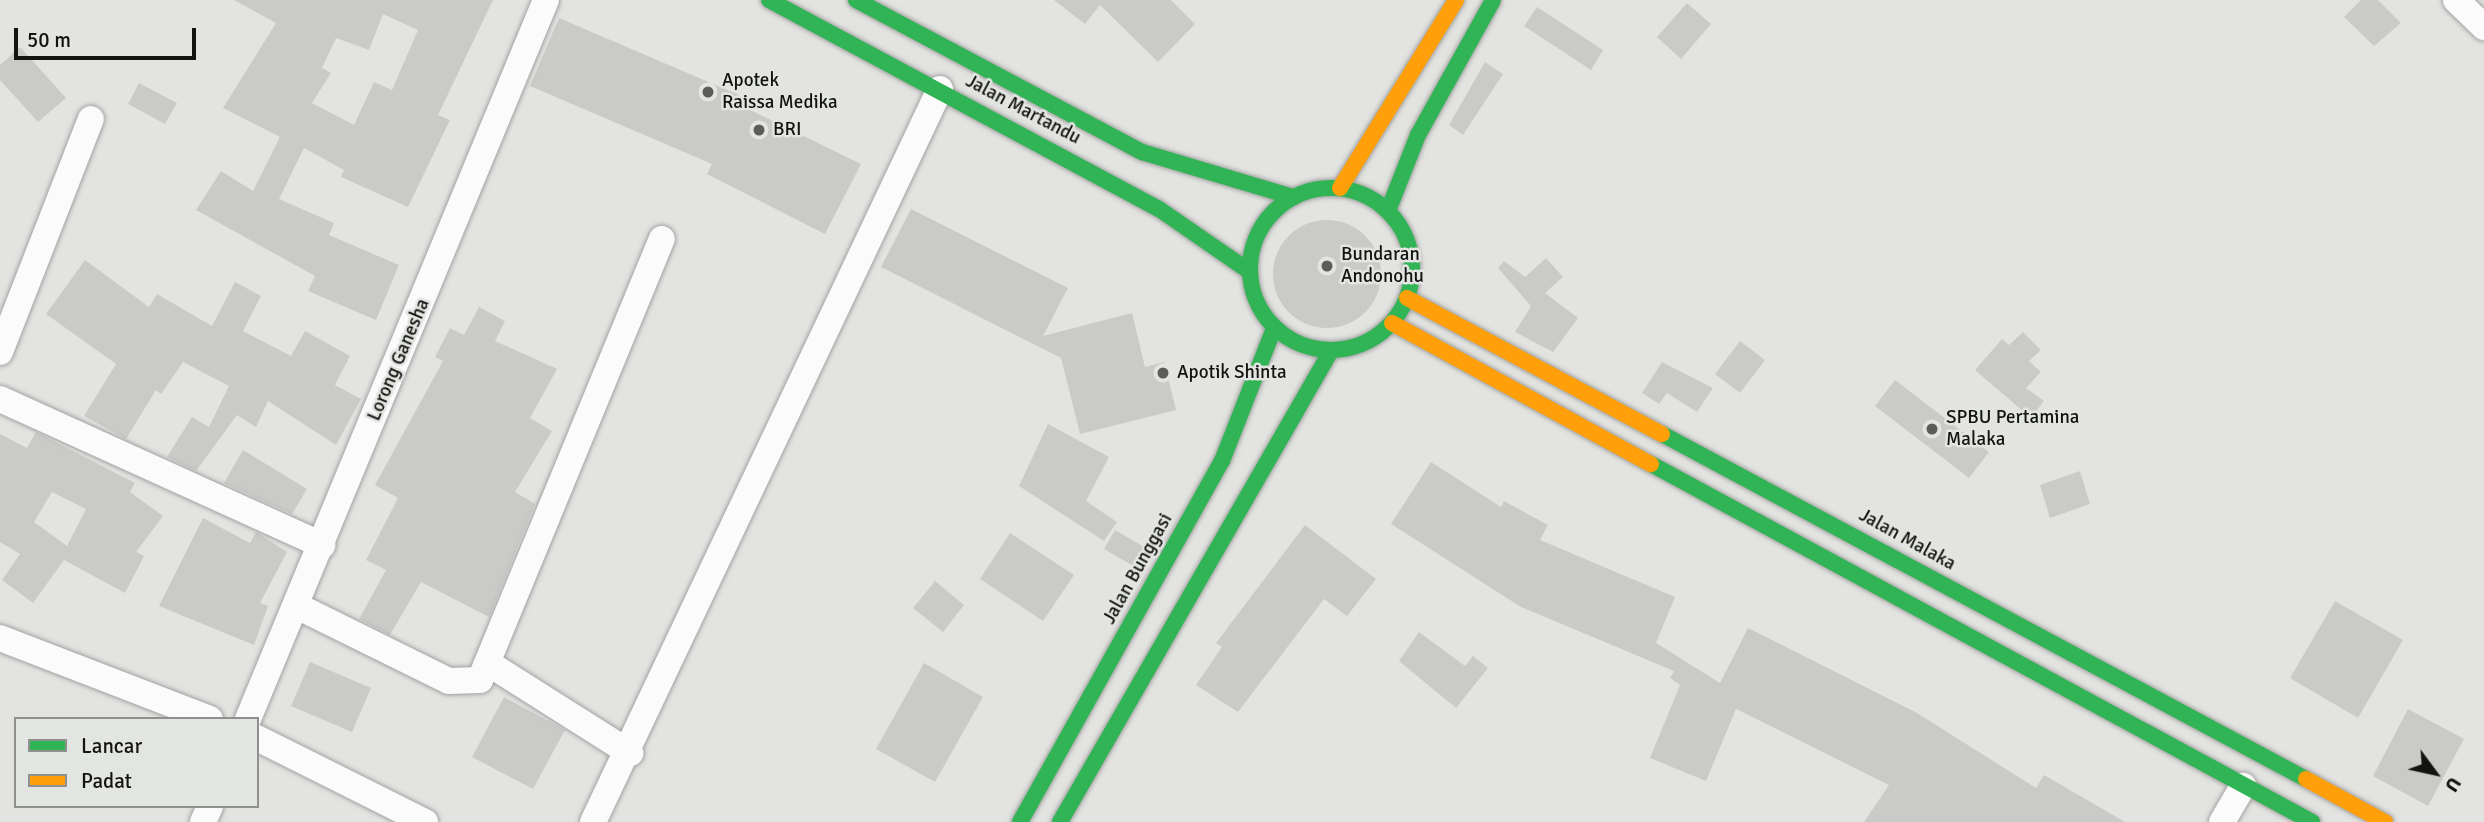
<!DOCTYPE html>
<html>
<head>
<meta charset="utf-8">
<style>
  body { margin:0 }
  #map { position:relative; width:2484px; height:822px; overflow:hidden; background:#e3e4e2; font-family:Signika,sans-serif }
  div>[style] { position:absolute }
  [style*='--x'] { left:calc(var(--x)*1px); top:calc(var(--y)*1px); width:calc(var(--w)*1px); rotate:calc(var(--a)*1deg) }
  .building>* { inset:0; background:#cacbc9 }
  .round { border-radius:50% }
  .roads { filter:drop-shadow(0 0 2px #a2a3a1) drop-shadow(0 0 2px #a2a3a1) }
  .street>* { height:26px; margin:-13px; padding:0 13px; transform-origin:13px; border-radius:13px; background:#fbfbfb }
  .fast>* { height:16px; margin:-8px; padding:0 8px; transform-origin:8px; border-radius:8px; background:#30b455 }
  .fast>.ring { margin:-8px; padding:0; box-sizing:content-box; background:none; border:16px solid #30b455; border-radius:50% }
  .slow>* { height:16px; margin:-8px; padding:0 8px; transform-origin:8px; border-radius:8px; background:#ff9f0a }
  .dots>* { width:19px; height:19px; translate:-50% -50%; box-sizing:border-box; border:4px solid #e2e5e1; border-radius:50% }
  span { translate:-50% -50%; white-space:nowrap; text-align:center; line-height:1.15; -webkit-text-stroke:5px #e2e5e1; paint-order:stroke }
  .poi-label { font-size:19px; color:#131412 }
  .left { translate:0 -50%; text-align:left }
  .street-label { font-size:19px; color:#131412 }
  .legend { position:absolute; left:14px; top:717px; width:245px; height:91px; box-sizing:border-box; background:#e2e5e1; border:2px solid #8f918e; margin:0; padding:9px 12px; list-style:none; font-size:21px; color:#131412 }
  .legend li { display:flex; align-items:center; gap:14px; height:35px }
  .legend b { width:35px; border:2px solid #8f918e }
  .north { position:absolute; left:2400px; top:738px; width:70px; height:70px; -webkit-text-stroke:5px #e2e5e1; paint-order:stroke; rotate:123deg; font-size:19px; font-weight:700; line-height:28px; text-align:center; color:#131412 }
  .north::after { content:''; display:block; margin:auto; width:24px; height:32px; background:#131412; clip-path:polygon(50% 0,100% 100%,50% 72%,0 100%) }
  .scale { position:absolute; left:14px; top:28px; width:182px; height:32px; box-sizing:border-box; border:4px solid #131412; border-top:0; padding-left:9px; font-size:21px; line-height:24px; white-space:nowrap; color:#131412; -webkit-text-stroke:5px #e2e5e1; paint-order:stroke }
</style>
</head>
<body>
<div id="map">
  <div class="building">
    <i style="clip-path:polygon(evenodd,234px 0,493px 0,438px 115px,450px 120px,408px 207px,341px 177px,344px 170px,304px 148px,279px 199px,334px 223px,329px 235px,399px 265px,376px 320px,308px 291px,315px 276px,196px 210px,221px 171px,253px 191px,280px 137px,223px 108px,276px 23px,234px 0,383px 14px,418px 30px,392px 90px,374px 82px,354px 125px,312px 103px,331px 73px,322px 68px,336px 38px,369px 50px,383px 14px)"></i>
    <i style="clip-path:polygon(1054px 0,1171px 0,1195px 24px,1158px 62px,1100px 5px,1085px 24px)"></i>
    <i style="clip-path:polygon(2361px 0,2378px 0,2401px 23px,2374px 46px,2344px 17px)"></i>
    <i style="clip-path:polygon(1687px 3px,1711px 24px,1681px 59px,1657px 37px)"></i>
    <i style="clip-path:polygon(1537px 7px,1603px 50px,1591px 70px,1524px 26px)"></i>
    <i style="clip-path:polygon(559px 18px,739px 95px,736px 103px,861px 164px,825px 234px,707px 174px,712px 164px,530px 86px)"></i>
    <i style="clip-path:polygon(20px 47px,66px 98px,38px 122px,0 80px,0 65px)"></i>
    <i style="clip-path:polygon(1485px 62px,1503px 74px,1463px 135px,1449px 125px)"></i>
    <i style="clip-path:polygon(139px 83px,177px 103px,165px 124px,128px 104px)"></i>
    <i style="clip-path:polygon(911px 209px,1068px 288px,1043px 336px,1132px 313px,1145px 367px,1164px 362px,1176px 410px,1080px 434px,1061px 358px,881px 267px)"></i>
    <i class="round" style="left:1273px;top:220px;width:108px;height:108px"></i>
    <i style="clip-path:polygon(1546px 258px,1563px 277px,1545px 293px,1578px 318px,1553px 352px,1515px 332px,1531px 306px,1498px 268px,1504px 261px,1525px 277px)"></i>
    <i style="clip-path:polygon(85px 260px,149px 307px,157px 294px,212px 326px,235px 282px,261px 296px,243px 331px,291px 356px,305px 331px,350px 356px,335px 385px,361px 399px,336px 445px,268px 401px,256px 427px,237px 415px,196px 471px,167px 457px,192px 417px,209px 427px,229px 386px,183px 362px,161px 394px,156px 390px,126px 439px,84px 416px,116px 364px,46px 314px)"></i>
    <i style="clip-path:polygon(479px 307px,505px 321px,495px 341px,557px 369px,530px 418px,552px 431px,515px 492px,535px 504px,489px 617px,421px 582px,390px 635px,359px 619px,386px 570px,366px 560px,398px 498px,375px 485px,443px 361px,435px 357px,450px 328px,464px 335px)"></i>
    <i style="clip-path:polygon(2023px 332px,2041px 350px,2029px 361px,2041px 372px,2026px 388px,2044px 401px,2031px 418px,1975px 370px,2002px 339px,2009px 345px)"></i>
    <i style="clip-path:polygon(1740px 341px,1765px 360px,1740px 393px,1715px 374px)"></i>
    <i style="clip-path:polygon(1662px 362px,1713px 388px,1697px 412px,1667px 393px,1659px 404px,1642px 393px)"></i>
    <i style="clip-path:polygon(1895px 380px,1989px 452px,1969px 478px,1875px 406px)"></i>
    <i style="clip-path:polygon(1048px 424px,1109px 457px,1086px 501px,1117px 522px,1104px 541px,1019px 486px)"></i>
    <i style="clip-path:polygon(evenodd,36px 432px,135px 483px,130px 492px,163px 516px,136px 552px,144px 556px,125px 593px,64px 560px,33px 603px,2px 580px,20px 554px,0 542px,0 434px,27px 448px,36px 432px,52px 492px,86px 509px,67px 546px,34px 522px,52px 492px)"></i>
    <i style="clip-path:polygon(243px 450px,307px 489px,292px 514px,224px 483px)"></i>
    <i style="clip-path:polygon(1431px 462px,1501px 507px,1504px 501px,1548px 525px,1540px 540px,1675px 597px,1656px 643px,1720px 683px,1748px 628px,1917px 713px,2036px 788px,2044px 775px,2125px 822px,1864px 822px,1889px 785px,1736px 709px,1706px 781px,1650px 758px,1680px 685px,1670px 678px,1674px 671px,1521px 607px,1391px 524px)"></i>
    <i style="clip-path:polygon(2080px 471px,2090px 504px,2050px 518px,2040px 485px)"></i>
    <i style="clip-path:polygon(203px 518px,250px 543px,256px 532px,287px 552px,260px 603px,268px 606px,254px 645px,159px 606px)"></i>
    <i style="clip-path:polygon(1305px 525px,1376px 579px,1347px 616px,1324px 599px,1238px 712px,1196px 685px,1222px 647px,1216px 643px)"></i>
    <i style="clip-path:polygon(1115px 530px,1148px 549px,1137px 568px,1104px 549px)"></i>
    <i style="clip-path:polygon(1010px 533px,1074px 575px,1043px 621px,980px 579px)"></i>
    <i style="clip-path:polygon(935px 581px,964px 605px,943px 632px,913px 608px)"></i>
    <i style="clip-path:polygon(2335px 601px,2403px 640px,2358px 718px,2290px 678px)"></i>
    <i style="clip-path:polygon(1419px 632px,1465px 666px,1473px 656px,1488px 668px,1456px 708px,1399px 661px)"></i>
    <i style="clip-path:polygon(310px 662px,371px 688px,352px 732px,291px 706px)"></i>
    <i style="clip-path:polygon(924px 663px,983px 697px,935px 782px,876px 749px)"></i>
    <i style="clip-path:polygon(504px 697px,565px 730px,533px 789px,472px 757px)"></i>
    <i style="clip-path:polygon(2408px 709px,2464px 739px,2428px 806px,2373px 776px)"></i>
  </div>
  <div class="roads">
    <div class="street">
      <i style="--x:2456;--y:0;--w:39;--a:44"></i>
      <i style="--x:0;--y:352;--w:250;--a:-68.7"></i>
      <i style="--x:0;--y:399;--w:354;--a:24.4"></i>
      <i style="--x:297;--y:606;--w:169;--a:26.3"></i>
      <i style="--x:449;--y:681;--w:31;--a:-2"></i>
      <i style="--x:480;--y:680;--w:477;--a:-67.6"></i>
      <i style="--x:0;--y:638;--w:225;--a:21.1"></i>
      <i style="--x:491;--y:665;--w:165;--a:32.3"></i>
      <i style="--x:248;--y:719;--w:778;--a:-67.49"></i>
      <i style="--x:257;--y:738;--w:188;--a:26.6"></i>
      <i style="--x:203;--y:822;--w:17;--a:-66"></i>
      <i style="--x:593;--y:822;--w:811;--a:-64.67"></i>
      <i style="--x:2222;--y:822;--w:42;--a:-59.7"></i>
    </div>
    <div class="fast">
      <i style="--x:769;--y:0;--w:442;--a:28.2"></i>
      <i style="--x:1159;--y:209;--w:109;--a:34.6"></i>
      <i style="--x:856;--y:0;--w:324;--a:28"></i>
      <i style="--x:1142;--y:152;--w:158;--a:16.6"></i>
      <i class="ring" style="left:1250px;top:188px;width:146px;height:146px"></i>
      <i style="--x:1388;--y:211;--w:82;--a:-68.5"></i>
      <i style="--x:1418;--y:135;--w:154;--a:-60.9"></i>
      <i style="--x:1662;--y:434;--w:731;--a:28.18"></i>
      <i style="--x:1651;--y:464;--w:752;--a:28.44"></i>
      <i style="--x:1020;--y:822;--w:414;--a:-60.8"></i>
      <i style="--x:1222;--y:461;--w:143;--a:-68.6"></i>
      <i style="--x:1060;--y:822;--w:543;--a:-60.09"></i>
    </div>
    <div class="slow">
      <i style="--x:1340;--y:188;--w:221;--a:-58.3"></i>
      <i style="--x:1407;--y:298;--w:289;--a:28.1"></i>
      <i style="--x:1392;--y:323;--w:295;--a:28.6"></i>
      <i style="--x:2306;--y:779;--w:90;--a:28.6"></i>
    </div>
  </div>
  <div class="dots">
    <i style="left:708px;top:92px;background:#5c5d5b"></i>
    <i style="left:759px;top:130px;background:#5c5d5b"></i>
    <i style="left:1327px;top:266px;background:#5c5d5b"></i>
    <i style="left:1163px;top:373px;background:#5c5d5b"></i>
    <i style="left:1932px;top:429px;background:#5c5d5b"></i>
  </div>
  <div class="poi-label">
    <span class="left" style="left:722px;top:92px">Apotek<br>Raissa Medika</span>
    <span class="left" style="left:773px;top:130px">BRI</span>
    <span class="left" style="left:1341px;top:266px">Bundaran<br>Andonohu</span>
    <span class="left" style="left:1177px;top:373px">Apotik Shinta</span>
    <span class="left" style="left:1946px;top:429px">SPBU Pertamina<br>Malaka</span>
  </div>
  <div class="street-label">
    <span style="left:1023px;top:110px;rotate:28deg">Jalan Martandu</span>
    <span style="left:399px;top:360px;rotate:-67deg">Lorong Ganesha</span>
    <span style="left:1907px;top:540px;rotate:29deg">Jalan Malaka</span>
    <span style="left:1138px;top:569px;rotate:-61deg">Jalan Bunggasi</span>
  </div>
  <ul class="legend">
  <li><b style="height:9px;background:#30b455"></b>Lancar</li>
  <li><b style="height:9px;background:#ff9f0a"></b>Padat</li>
  </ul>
  <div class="north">U</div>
  <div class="scale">50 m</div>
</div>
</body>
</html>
